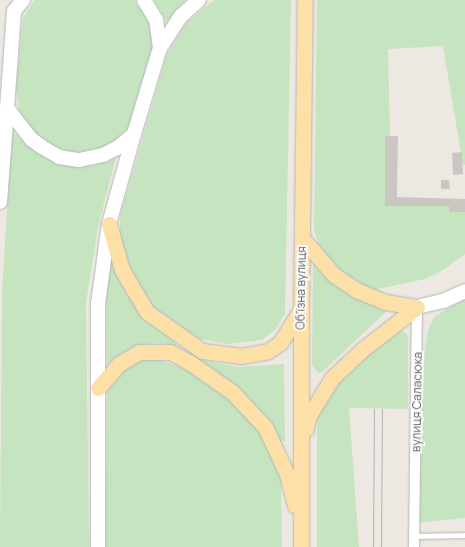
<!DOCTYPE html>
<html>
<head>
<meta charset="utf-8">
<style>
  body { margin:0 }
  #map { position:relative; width:465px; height:547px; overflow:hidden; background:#ede9e2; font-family:Manrope,sans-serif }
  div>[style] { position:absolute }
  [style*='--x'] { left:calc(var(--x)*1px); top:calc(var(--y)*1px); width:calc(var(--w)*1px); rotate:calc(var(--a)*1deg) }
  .green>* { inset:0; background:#c6e4bf }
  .building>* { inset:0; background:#cac6c2 }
  .roads { filter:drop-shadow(0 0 1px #b3b6b9) drop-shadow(0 0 1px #b3b6b9) }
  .service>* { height:5px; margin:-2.5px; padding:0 2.5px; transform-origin:2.5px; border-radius:2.5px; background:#fff }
  .minor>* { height:10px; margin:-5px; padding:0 5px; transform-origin:5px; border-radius:5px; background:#fff }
  .secondary>* { height:14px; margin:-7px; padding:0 7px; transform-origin:7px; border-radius:7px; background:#fff }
  .primary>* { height:15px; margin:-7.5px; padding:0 7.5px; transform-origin:7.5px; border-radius:7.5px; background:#fce0a8 }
  .tram>* { height:1px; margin:-0.5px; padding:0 0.5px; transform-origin:0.5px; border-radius:0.5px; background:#b1b2b3 }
  span { translate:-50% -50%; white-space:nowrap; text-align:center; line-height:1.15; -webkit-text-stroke:3.5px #fff; paint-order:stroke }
  .street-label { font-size:12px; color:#5b5f63 }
</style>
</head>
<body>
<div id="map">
  <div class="green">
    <i style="clip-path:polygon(35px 0,134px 0,151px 24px,152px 48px,128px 128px,114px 141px,101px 148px,78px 153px,57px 149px,37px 135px,25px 123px,19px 110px,16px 88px,23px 18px)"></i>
    <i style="clip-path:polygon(154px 0,185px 0,167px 22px)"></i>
    <i style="clip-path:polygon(214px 0,291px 0,285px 314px,275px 330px,262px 340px,228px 344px,200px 339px,153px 308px,138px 289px,127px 267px,120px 241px,120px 216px,167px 54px,187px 22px)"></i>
    <i style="clip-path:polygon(317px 0,465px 0,465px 165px,463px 165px,443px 46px,388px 49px,390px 136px,385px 136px,385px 206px,449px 206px,449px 212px,465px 212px,465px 254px,440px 272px,425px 279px,373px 290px,348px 276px,332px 263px,319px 246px,314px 230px)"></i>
    <i style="clip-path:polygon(12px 131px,36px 152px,66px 166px,93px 166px,116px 157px,98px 227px,86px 303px,89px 547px,0 547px,2px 290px)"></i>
    <i style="clip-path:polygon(110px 253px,116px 273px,127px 294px,144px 317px,174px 341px,177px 347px,155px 343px,135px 347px,107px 364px,106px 300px)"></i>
    <i style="clip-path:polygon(313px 263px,333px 283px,350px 295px,366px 303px,391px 307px,323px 371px,318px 373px,312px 365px)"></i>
    <i style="clip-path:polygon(465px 298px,465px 518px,416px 523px,425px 347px,428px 330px,434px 317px)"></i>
    <i style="clip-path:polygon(399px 328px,408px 335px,408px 409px,349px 408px,359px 547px,317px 547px,317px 422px,319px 412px,343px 375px)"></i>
    <i style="clip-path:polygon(157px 359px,186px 369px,229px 398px,259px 431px,281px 479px,282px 547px,105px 547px,107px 392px,125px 369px,141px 360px)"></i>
    <i style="clip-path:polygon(198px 359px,238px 367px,284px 364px,285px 441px,280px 441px,257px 407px,237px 388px)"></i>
  </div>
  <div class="building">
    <i style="clip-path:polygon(385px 136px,398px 136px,397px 197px,465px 199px,465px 212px,449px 212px,449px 206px,385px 206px)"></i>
    <i style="clip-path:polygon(462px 152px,463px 174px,453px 175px,452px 153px)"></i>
    <i style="clip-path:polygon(441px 180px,449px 180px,450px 189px,441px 189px)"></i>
  </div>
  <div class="roads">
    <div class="service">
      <i style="--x:414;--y:536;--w:51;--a:-1.1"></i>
    </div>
    <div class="minor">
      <i style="--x:414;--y:547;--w:240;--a:-89.3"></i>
    </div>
    <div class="secondary">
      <i style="--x:23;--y:0;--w:14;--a:129"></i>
      <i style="--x:14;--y:11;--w:97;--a:94.1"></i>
      <i style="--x:7;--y:108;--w:39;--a:52"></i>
      <i style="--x:31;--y:139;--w:14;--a:36"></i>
      <i style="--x:42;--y:147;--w:20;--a:30"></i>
      <i style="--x:59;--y:157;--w:20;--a:9"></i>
      <i style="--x:79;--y:160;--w:25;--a:-12"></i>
      <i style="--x:103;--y:155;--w:16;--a:-27"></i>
      <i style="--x:117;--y:148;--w:22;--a:-39"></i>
      <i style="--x:134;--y:134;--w:90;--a:-73.2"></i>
      <i style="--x:160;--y:48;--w:28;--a:-98"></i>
      <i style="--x:156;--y:20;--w:23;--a:-121"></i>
      <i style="--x:160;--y:48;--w:38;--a:-57"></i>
      <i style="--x:181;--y:16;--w:24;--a:-42"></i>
      <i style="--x:0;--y:202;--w:94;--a:-85.7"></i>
      <i style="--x:417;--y:307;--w:27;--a:-13"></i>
      <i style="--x:443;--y:301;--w:24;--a:-24"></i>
      <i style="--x:98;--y:547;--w:243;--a:-90"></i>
      <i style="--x:98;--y:304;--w:81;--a:-82.2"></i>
      <i style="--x:109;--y:224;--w:93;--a:-74.5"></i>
    </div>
    <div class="primary">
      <i style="--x:109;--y:224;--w:48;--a:74.2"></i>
      <i style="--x:122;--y:270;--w:49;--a:59.2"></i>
      <i style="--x:147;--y:312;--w:67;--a:35.3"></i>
      <i style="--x:202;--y:351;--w:39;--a:7"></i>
      <i style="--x:241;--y:356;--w:27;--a:-10"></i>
      <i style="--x:268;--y:351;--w:14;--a:-34"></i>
      <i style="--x:280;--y:343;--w:36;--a:-58"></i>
      <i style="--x:302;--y:238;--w:49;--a:49.1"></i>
      <i style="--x:334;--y:275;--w:27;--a:34"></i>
      <i style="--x:356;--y:290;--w:31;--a:22"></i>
      <i style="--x:385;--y:302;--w:32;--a:9"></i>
      <i style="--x:98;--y:388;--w:32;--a:-49"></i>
      <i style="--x:119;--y:364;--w:23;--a:-31"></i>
      <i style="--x:139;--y:352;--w:31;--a:0"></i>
      <i style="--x:170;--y:352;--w:21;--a:28"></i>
      <i style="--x:189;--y:362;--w:52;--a:34.9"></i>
      <i style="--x:232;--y:392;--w:48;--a:46.7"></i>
      <i style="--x:265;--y:427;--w:52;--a:64.9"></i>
      <i style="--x:287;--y:474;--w:32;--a:76"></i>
      <i style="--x:306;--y:429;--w:12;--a:-81"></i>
      <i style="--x:308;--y:417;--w:46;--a:-58.4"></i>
      <i style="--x:332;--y:378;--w:42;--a:-43.1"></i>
      <i style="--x:363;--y:349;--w:68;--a:-37.9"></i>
      <i style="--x:301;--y:547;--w:238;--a:-90"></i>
      <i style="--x:301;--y:309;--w:309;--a:-89.3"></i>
    </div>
  </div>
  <div class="tram">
    <i style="--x:373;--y:547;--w:138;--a:-89.6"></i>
    <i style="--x:381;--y:547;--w:138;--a:-89.6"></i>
  </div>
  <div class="street-label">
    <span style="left:301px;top:288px;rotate:-89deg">Обʼїзна вулиця</span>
    <span style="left:417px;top:402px;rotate:-89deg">вулиця Саласюка</span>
  </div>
</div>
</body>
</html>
